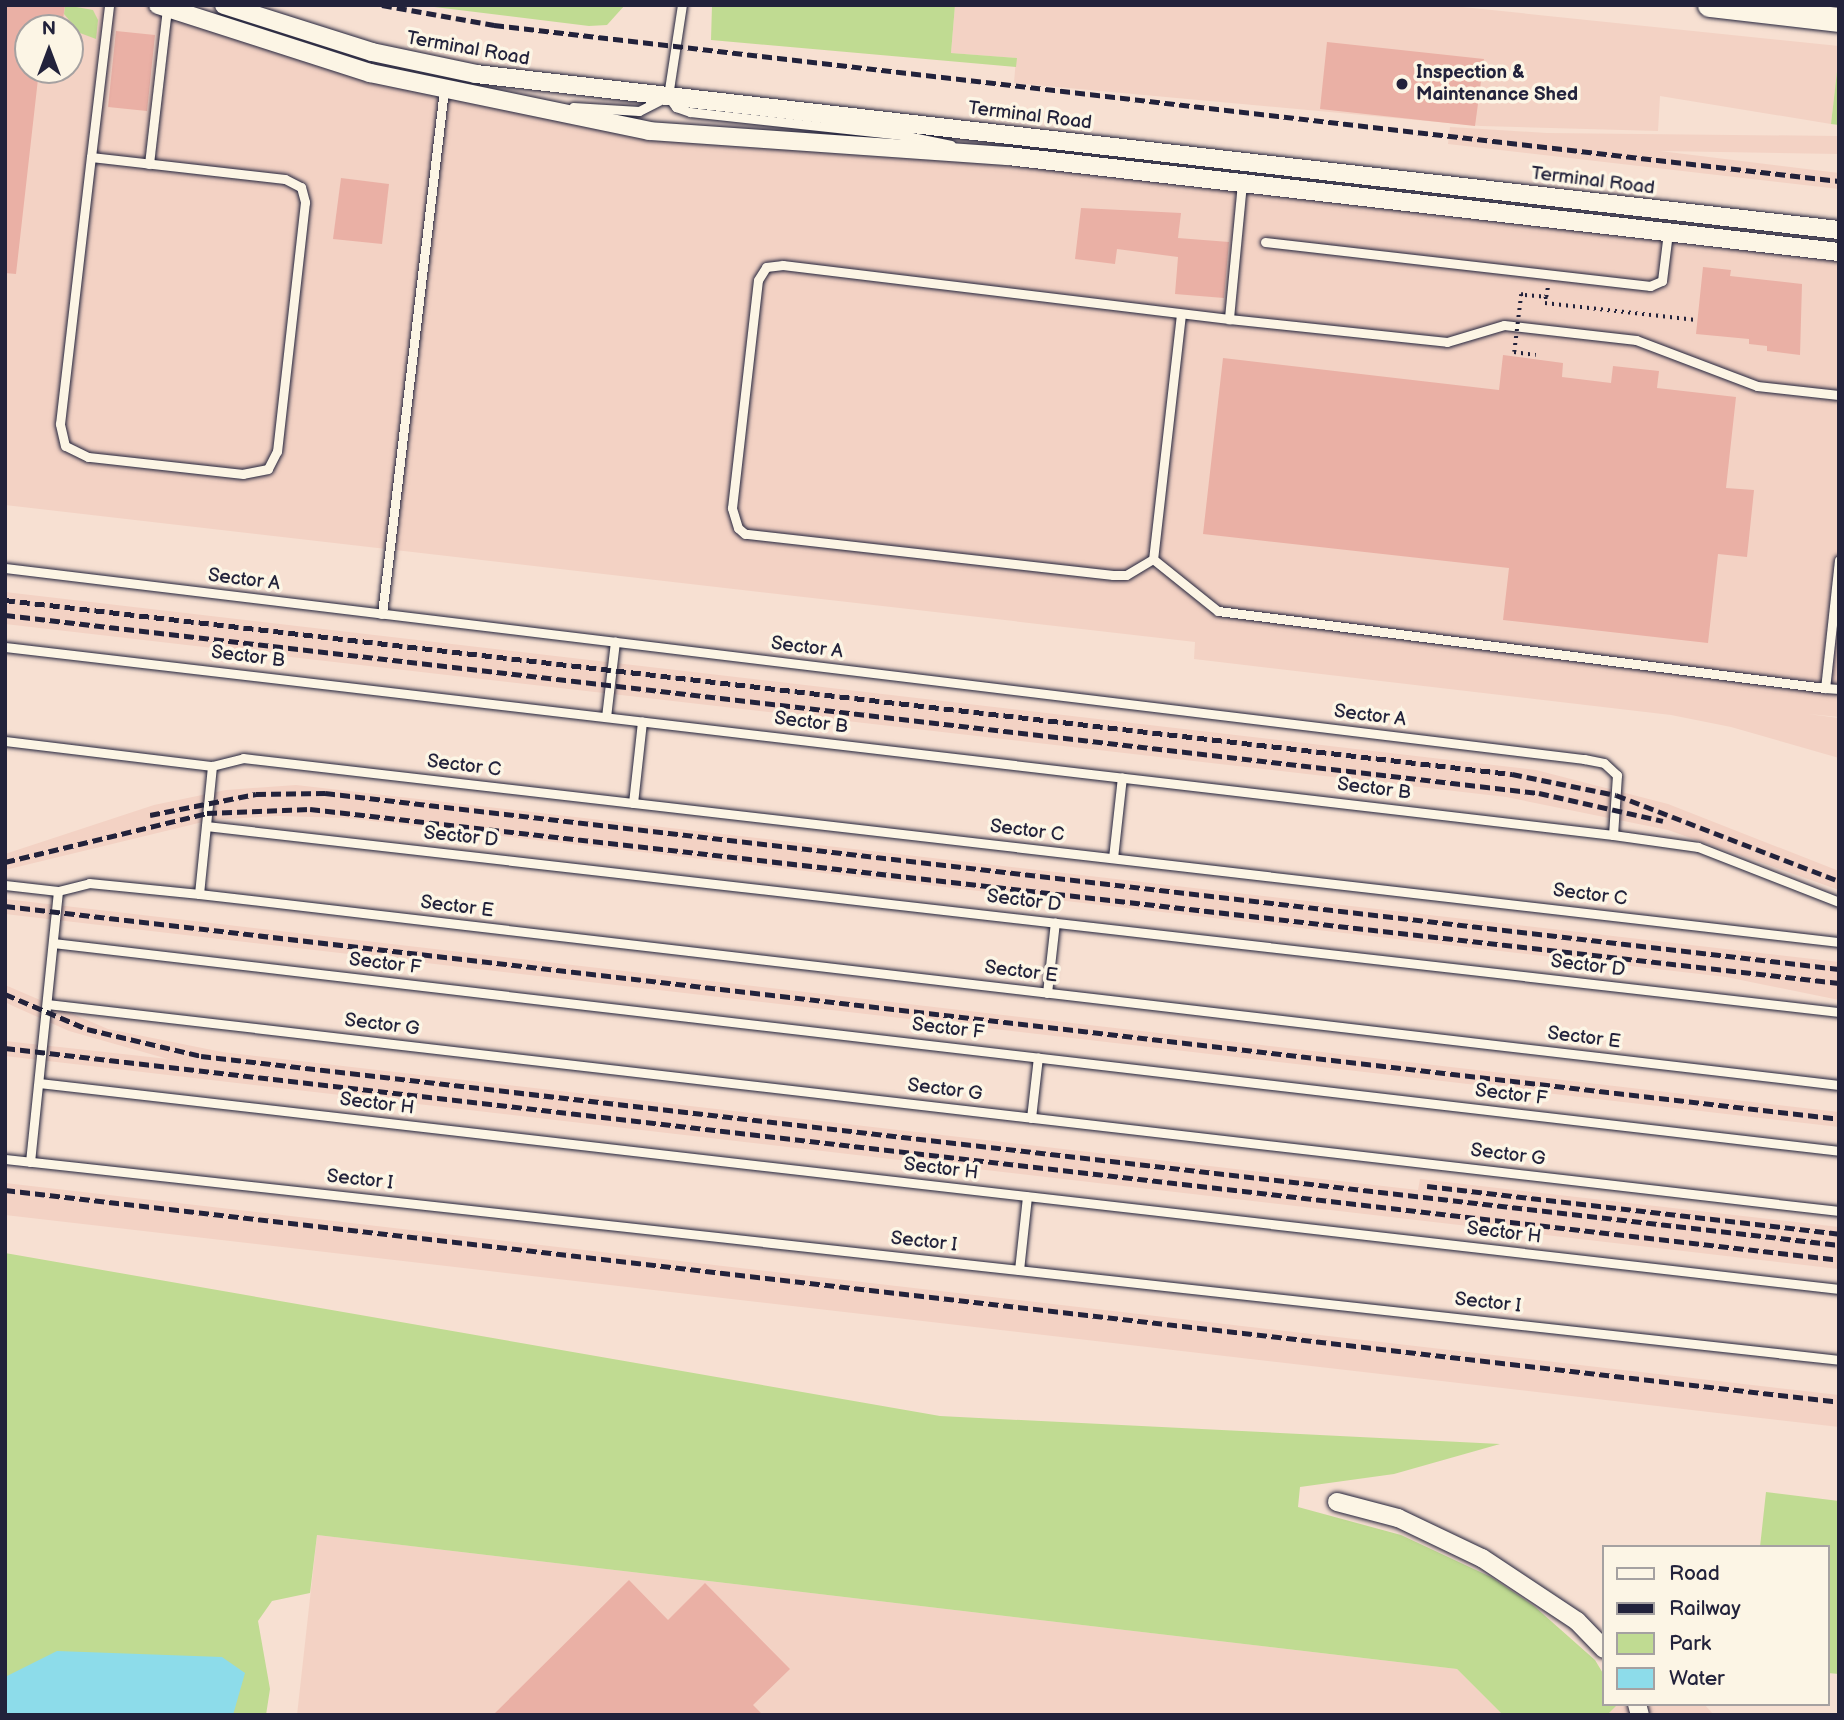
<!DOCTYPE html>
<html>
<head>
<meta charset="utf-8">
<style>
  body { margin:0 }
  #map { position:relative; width:1844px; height:1720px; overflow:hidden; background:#f7e0d2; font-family:"Balsamiq Sans",sans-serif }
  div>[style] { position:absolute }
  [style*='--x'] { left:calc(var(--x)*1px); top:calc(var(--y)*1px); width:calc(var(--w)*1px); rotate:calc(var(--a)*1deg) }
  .built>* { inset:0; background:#f3d2c4 }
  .green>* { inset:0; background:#c0db92 }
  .water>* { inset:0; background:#8ddcea }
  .building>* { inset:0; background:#eab0a5 }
  .path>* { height:3.5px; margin-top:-1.75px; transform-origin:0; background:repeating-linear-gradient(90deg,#22223b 0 2px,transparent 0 7px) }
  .roads { filter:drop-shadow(0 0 2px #22223b) drop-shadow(0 0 2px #22223b) }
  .service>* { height:9px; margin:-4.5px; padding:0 4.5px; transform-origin:4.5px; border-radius:4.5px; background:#fcf5e5 }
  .minor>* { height:18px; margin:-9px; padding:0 9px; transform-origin:9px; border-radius:9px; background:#fcf5e5 }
  .secondary>* { height:24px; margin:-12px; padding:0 12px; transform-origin:12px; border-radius:12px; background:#fcf5e5 }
  .rail>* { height:5px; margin-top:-2.5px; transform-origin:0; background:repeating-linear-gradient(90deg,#22223b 0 10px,transparent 0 15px) }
  .path-bridge>* { height:3.5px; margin-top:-1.75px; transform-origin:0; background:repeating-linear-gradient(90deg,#22223b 0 2px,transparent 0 7px) }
  .dots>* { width:19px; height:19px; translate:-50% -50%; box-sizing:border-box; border:4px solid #fcf5e5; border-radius:50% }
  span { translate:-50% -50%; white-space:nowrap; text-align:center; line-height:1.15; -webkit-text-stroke:7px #fcf5e5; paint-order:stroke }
  .street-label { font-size:19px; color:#22223b }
  .poi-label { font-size:19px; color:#22223b; font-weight:700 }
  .left { translate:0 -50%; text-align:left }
  .frame { position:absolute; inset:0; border:7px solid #22223b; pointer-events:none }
  .legend { position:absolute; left:1602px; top:1545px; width:228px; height:161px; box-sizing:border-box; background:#fcf5e5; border:2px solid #a5a1a1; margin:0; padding:9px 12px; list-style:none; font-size:21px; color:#22223b }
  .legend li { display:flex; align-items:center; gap:14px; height:35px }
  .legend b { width:35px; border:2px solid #a5a1a1 }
  .north { position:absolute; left:14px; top:14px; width:70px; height:70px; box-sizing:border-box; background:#fcf5e5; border:2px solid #a5a1a1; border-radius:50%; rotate:0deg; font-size:19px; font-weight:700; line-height:28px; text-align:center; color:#22223b }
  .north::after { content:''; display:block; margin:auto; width:24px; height:32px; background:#22223b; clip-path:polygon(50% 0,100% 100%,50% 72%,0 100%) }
</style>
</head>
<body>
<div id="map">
  <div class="built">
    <i style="clip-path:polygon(evenodd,5px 5px,173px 5px,224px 32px,662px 140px,1015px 165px,1839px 259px,1839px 717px,1808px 714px,1839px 718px,1839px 758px,1731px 727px,1671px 715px,1194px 659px,1195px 642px,5px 505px,5px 5px,28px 28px,70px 28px,70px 70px,28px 70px,28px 28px)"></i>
    <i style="clip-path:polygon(955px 5px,1443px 5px,1839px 46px,1839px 54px,1831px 124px,1660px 96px,1658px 131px,1481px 126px,1014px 83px,1016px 58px,951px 53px)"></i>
    <i style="clip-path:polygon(1450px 127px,1547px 133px,1839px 136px,1839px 154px,1660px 151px,1839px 173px,1839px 189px,1448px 144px)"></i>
    <i style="clip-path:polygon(5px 592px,1536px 770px,1668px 804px,1839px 871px,1839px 890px,1668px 830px,1506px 797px,5px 624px)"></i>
    <i style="clip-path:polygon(296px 785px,1839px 962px,1839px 1000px,1726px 977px,346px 818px,277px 816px,211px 820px,5px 870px,5px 854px,154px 805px,226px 790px)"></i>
    <i style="clip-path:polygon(5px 899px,1839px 1112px,1839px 1127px,5px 914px)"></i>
    <i style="clip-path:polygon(5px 985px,108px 1029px,222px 1052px,1418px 1190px,1420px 1179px,1839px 1227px,1839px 1269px,5px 1056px,5px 1041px,168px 1059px,69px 1031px,13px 1006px,5px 1002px)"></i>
    <i style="clip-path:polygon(5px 1183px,1839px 1395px,1839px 1427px,5px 1215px)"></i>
    <i style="clip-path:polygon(317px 1535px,1457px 1669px,1503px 1715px,297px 1715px)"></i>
    <i style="clip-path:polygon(1618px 1704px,1704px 1704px,1714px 1715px,1607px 1715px)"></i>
  </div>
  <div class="green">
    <i style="clip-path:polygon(65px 5px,93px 10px,98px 20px,96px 39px,80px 33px,64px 14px)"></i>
    <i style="clip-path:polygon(418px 5px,625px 5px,607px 25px,589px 26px)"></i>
    <i style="clip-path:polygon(712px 5px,955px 5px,951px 53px,1017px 58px,1016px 67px,711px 40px)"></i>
    <i style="clip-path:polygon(1839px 54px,1839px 125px,1831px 124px)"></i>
    <i style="clip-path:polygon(5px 1253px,940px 1416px,1500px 1444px,1394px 1474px,1300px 1487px,1298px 1507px,1401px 1535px,1491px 1577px,1534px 1606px,1595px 1660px,1604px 1675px,1604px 1704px,1617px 1705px,1607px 1715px,1503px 1715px,1457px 1669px,317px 1535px,310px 1593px,272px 1601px,258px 1621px,270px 1689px,266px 1715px,5px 1715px)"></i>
    <i style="clip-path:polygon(1766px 1492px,1839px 1501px,1839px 1674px,1828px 1673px,1828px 1547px,1760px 1547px)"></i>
  </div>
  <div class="water">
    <i style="clip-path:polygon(57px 1651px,222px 1657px,245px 1673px,233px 1715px,5px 1715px,5px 1677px)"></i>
  </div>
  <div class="building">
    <i style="clip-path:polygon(5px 5px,65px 5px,62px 27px,28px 28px,28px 70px,39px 70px,16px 274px,5px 273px)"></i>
    <i style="clip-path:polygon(116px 31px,155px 35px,147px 111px,108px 107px)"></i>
    <i style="clip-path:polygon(1327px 42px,1484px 59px,1475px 126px,1320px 109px)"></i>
    <i style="clip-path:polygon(341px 178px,389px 184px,382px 244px,333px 239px)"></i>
    <i style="clip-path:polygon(1081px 208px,1181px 213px,1178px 238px,1229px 242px,1224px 298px,1175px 294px,1178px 257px,1117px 249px,1115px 264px,1075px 259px)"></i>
    <i style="clip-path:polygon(1703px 267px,1731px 270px,1730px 276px,1802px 284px,1800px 355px,1767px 351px,1767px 346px,1749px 344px,1749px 339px,1696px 334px)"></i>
    <i style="clip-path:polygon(1503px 355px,1563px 363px,1562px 377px,1611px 383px,1613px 366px,1659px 371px,1657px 388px,1736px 397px,1726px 488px,1754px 490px,1747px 557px,1718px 554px,1708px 643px,1503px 620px,1509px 568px,1203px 534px,1223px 358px,1499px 390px)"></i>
    <i style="clip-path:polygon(629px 1580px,668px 1620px,705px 1583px,790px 1669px,753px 1705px,763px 1715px,493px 1715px)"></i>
  </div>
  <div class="path">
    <i style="--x:1525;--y:295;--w:21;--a:5"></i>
    <i style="--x:1546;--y:297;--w:11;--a:-80"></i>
    <i style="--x:1546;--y:297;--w:6;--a:99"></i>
    <i style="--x:1545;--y:303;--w:152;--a:6.4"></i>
    <i style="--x:1514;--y:352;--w:22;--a:8"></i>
  </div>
  <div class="roads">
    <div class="service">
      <i style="--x:668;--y:96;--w:92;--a:-81.3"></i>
      <i style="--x:573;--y:107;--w:66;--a:3.5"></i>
      <i style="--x:639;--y:111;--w:33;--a:-27"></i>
      <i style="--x:668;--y:96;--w:14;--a:54"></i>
      <i style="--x:676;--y:107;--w:15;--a:20"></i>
      <i style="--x:690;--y:112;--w:213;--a:6.2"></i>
      <i style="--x:902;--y:135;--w:50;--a:11.5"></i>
      <i style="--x:91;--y:157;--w:195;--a:6.5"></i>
      <i style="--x:285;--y:179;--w:18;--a:27"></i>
      <i style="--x:301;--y:187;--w:16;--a:75"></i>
      <i style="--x:305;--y:202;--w:251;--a:96.4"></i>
      <i style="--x:277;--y:451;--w:20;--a:117"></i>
      <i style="--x:268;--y:469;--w:25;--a:169"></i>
      <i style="--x:243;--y:474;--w:156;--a:-173.7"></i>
      <i style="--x:88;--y:457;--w:25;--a:-154"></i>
      <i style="--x:65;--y:446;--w:23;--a:-103"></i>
      <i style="--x:60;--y:424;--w:269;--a:-83.4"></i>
      <i style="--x:91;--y:157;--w:153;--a:-83.2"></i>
      <i style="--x:149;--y:164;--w:157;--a:-83.4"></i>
      <i style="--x:1242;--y:183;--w:137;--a:95.5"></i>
      <i style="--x:1229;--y:319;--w:219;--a:6"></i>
      <i style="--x:1447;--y:342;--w:59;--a:-16.6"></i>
      <i style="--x:1504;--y:325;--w:133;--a:6.5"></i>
      <i style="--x:1636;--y:340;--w:129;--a:20.8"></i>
      <i style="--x:1757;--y:386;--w:82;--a:6.3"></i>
      <i style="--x:1265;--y:242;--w:388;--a:6.5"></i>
      <i style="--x:1650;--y:286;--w:13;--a:-23"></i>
      <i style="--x:1662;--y:281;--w:49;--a:-83"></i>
      <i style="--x:1181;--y:314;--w:247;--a:96.5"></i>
      <i style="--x:1153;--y:559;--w:83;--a:38.7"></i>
      <i style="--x:1218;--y:611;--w:612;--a:7.23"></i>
      <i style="--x:1153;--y:559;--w:31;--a:149"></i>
      <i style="--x:1126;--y:575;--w:13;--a:180"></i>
      <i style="--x:1113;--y:575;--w:370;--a:-173.6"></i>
      <i style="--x:745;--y:534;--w:9;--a:-139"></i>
      <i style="--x:738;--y:528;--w:21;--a:-107"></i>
      <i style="--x:732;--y:508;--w:229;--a:-83.5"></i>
      <i style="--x:758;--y:280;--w:15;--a:-58"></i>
      <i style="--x:766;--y:267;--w:17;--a:-7"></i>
      <i style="--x:783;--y:265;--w:449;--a:6.9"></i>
      <i style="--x:1839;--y:560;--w:129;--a:96.2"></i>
      <i style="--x:1825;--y:688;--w:14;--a:4"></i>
      <i style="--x:5;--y:568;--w:1591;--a:6.9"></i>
      <i style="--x:1584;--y:759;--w:20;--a:11"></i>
      <i style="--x:1604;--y:763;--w:18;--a:43"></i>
      <i style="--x:1617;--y:775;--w:60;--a:93.8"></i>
      <i style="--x:1613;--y:835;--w:86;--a:8"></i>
      <i style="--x:1698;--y:847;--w:151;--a:21.3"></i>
      <i style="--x:382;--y:614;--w:529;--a:-83.26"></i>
      <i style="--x:5;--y:647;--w:1619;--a:6.67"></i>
      <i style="--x:606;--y:717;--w:76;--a:-83.2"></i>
      <i style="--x:5;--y:741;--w:209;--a:6.9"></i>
      <i style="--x:212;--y:766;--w:32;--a:-14"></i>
      <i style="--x:243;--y:758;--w:1607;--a:6.58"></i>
      <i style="--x:633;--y:803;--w:82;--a:-83.7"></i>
      <i style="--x:206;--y:826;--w:1644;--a:6.5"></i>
      <i style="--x:1113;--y:858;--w:81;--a:-83.7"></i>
      <i style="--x:5;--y:885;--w:53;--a:6.5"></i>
      <i style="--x:58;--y:891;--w:32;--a:-14"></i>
      <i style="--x:89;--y:883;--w:111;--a:5.7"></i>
      <i style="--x:199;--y:894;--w:129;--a:-84.2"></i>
      <i style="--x:199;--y:894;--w:1651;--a:6.64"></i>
      <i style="--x:53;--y:943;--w:1798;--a:6.64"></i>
      <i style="--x:1047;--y:993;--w:71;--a:-83.6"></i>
      <i style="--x:47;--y:1004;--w:1804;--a:6.59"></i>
      <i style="--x:39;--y:1083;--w:1812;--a:6.53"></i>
      <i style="--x:1031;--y:1118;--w:61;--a:-83.5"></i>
      <i style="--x:5;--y:1159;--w:1845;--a:6.25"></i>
      <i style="--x:30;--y:1162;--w:272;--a:-84.1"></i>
      <i style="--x:1019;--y:1270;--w:74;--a:-83.8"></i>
    </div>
    <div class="minor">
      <i style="--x:158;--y:5;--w:223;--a:17.8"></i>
      <i style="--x:370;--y:73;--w:285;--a:11.7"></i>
      <i style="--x:649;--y:131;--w:360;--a:4"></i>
      <i style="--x:1008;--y:156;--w:837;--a:6.59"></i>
      <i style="--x:224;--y:5;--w:155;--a:17.6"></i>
      <i style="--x:372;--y:52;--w:106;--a:11.9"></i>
      <i style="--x:476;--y:74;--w:1372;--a:6.53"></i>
      <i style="--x:1337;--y:1502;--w:63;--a:14.7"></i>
      <i style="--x:1398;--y:1518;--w:93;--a:25.5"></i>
      <i style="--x:1482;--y:1558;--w:114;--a:33.6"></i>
      <i style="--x:1577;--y:1621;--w:39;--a:46"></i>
      <i style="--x:1637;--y:1704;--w:11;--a:75"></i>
    </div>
    <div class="secondary">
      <i style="--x:1710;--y:5;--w:130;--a:6.6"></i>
    </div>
  </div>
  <div class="rail">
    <i style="--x:382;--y:5;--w:114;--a:10.1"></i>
    <i style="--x:494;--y:25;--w:1354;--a:6.62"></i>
    <i style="--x:5;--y:600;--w:1517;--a:6.59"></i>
    <i style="--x:1512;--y:774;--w:106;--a:11.4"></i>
    <i style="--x:1616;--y:795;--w:239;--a:21.1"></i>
    <i style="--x:5;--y:615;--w:1544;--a:6.62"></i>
    <i style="--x:1539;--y:793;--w:127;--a:12.7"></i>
    <i style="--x:150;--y:815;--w:108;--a:-11.2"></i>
    <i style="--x:256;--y:794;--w:69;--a:-0.8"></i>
    <i style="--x:325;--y:793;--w:1524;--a:6.63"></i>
    <i style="--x:5;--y:862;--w:208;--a:-13.6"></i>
    <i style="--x:207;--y:813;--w:103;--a:-2.2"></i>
    <i style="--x:310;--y:809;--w:1539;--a:6.49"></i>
    <i style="--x:5;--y:906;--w:1846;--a:6.62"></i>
    <i style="--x:5;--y:994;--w:89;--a:23.1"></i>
    <i style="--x:87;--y:1029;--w:117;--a:13.3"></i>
    <i style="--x:201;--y:1056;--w:1649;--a:6.58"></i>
    <i style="--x:5;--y:1048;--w:1846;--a:6.59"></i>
    <i style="--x:1427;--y:1186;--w:415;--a:6.6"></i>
    <i style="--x:5;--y:1190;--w:1846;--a:6.59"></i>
  </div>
  <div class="path-bridge">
    <i style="--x:1514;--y:352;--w:58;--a:-83.1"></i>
    <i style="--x:1521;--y:294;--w:4;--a:14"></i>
  </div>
  <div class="dots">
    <i style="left:1402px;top:84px;background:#22223b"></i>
  </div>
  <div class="street-label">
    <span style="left:468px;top:49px;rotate:10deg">Terminal Road</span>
    <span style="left:1030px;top:116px;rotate:7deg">Terminal Road</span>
    <span style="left:1593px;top:181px;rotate:7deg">Terminal Road</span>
    <span style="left:244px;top:580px;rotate:7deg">Sector A</span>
    <span style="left:807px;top:648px;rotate:7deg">Sector A</span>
    <span style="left:248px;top:657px;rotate:7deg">Sector B</span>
    <span style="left:1370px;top:716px;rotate:7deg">Sector A</span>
    <span style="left:811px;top:723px;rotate:7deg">Sector B</span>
    <span style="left:464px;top:766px;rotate:7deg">Sector C</span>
    <span style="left:1374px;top:789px;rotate:7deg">Sector B</span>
    <span style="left:1027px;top:831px;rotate:7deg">Sector C</span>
    <span style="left:461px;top:837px;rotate:6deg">Sector D</span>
    <span style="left:1590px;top:895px;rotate:7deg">Sector C</span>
    <span style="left:1024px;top:901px;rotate:7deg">Sector D</span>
    <span style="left:457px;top:907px;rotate:7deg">Sector E</span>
    <span style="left:385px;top:964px;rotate:7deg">Sector F</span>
    <span style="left:1588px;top:966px;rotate:7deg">Sector D</span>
    <span style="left:1021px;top:972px;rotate:7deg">Sector E</span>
    <span style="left:382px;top:1025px;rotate:7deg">Sector G</span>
    <span style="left:948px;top:1029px;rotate:7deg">Sector F</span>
    <span style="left:1584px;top:1038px;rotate:7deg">Sector E</span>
    <span style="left:945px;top:1090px;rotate:7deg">Sector G</span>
    <span style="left:1511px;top:1095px;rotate:7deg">Sector F</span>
    <span style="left:377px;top:1104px;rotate:7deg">Sector H</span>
    <span style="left:1508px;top:1155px;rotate:7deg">Sector G</span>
    <span style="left:941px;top:1169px;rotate:7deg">Sector H</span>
    <span style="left:360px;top:1180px;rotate:6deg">Sector I</span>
    <span style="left:1504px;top:1233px;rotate:7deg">Sector H</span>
    <span style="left:924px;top:1242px;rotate:6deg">Sector I</span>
    <span style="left:1488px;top:1303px;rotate:6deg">Sector I</span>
  </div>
  <div class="poi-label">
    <span class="left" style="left:1416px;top:84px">Inspection &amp;<br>Maintenance Shed</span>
  </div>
  <div class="frame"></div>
  <ul class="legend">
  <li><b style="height:9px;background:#fcf5e5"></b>Road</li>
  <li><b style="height:9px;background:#22223b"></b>Railway</li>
  <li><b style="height:19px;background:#c0db92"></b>Park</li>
  <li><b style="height:19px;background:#8ddcea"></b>Water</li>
  </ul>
  <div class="north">N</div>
</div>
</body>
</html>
